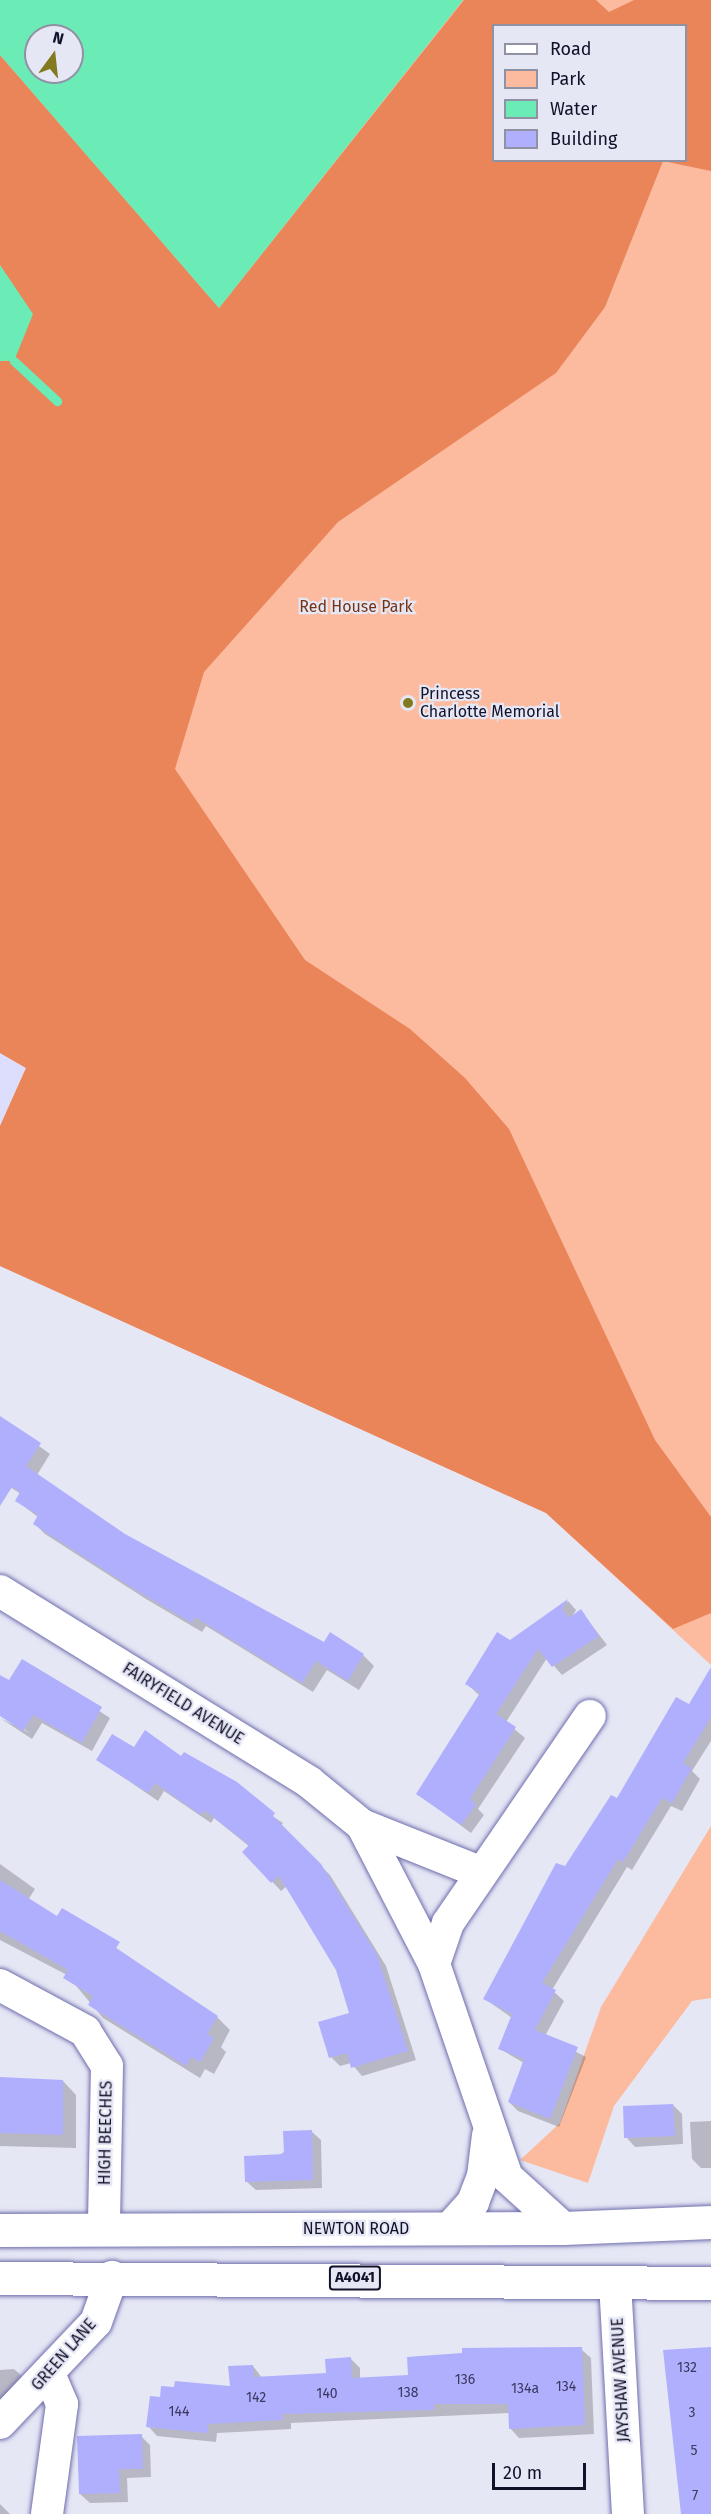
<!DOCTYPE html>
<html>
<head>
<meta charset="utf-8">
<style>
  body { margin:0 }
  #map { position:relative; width:711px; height:2514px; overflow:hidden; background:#e6e7f5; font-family:"Fira Sans",sans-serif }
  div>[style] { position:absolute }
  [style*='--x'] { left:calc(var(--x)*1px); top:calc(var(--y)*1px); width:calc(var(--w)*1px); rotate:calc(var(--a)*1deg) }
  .built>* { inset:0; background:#dddefe }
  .green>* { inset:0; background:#fcba9f }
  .forest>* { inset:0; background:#ea8559 }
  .water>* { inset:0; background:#6becb7 }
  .shadow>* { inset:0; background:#0003 }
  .stream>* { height:9px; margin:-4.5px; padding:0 4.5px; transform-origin:4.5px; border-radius:4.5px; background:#6becb7 }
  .building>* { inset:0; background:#b0affd }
  .roads { filter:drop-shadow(0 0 2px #6f6eae) drop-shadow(0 0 2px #6f6eae) }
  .minor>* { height:32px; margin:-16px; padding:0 16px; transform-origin:16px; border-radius:16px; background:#fff }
  .trunk>* { height:33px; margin:-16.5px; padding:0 16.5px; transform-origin:16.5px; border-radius:16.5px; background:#fff }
  .dots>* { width:16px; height:16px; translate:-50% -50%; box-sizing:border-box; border:3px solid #e6e7f5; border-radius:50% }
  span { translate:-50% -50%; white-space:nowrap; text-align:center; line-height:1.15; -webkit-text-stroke:4.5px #e6e7f5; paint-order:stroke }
  .number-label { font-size:14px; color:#3a385f }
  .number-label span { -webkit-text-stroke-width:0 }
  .shield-label span { padding:2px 4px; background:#e6e7f5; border:2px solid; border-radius:4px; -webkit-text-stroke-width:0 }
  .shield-label { font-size:15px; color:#12112a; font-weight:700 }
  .park-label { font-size:16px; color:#743314 }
  .poi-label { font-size:16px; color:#12112a }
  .left { translate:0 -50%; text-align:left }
  .street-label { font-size:16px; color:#12112a }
  .legend { position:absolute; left:492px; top:24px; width:195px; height:138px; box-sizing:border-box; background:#e6e7f5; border:2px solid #9191a4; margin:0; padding:8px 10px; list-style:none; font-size:18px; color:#12112a }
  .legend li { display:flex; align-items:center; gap:12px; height:30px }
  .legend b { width:30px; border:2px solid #9191a4 }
  .north { position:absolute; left:24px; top:24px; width:60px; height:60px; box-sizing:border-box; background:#e6e7f5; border:2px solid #9191a4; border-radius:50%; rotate:15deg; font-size:16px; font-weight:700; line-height:24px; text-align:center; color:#12112a }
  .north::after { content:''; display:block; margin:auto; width:21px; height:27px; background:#837a1f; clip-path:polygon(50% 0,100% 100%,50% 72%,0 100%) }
  .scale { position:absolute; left:492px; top:2463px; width:94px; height:27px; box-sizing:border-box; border:3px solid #12112a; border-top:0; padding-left:8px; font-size:18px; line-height:21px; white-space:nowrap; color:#12112a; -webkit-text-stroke:4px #e6e7f5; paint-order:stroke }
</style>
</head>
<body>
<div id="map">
  <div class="built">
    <i style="clip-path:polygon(0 1053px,26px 1067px,0 1126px)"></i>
  </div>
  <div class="green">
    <i style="clip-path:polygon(evenodd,0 0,711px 0,711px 1665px,546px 1513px,0 1266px,0 1126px,26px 1068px,0 1053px,0 0,494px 26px,686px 26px,686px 160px,494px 160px,494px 26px,0 0,36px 36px,72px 36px,72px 72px,36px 72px,36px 36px)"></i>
    <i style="clip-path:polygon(711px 1826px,711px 1998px,692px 2001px,614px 2106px,588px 2183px,520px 2160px,560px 2123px,601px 2007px)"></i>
  </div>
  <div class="forest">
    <i style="clip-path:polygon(evenodd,464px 0,596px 0,609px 12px,634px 0,711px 0,711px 171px,663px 161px,605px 307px,556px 373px,338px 522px,204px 672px,175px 769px,305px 960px,410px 1029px,465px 1078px,509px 1129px,655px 1440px,711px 1517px,711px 1613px,673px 1629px,546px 1513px,0 1266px,0 1126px,26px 1068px,0 1053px,0 55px,219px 308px,464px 0,494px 26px,686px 26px,686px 160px,494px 160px,494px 26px)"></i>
  </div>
  <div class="water">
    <i style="clip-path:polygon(evenodd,0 0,463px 0,219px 308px,0 55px,0 0,36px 36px,72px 36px,72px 72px,36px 72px,36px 36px)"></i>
    <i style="clip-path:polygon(0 265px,33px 314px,14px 361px,0 361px)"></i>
  </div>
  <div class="shadow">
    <i style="clip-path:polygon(2px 1419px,50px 1454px,37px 1475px,125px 1536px,325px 1644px,330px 1634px,364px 1656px,374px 1666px,359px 1690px,327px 1670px,313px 1692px,206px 1626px,202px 1632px,146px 1599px,45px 1534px,35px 1524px,39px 1518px,17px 1501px,21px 1494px,0 1481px)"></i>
    <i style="clip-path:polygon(568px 1601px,576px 1610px,572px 1617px,581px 1611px,607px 1645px,562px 1675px,547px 1658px,506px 1722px,525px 1738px,478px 1809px,484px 1815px,471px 1833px,418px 1794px,480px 1696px,467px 1684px,511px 1642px)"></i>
    <i style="clip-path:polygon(23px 1661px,110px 1718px,92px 1751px,42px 1723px,32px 1739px,0 1718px,30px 1733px,0 1714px,0 1676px,9px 1682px)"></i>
    <i style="clip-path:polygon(711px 1702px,711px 1741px,692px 1771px,700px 1779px,682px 1811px,671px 1806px,632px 1870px,627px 1867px,552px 1990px,564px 2001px,545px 2036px,586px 2057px,559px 2127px,518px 2111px,509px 2102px,524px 2063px,500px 2049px,512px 2018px,485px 1999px,565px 1868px,689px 1707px)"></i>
    <i style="clip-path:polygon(134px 1749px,182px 1758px,283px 1823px,281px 1826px,330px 1875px,386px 1966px,416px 2060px,362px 2076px,351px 2063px,340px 2066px,331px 2057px,350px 2014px,337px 1970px,287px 1886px,281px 1891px,244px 1852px,250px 1847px,214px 1818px,211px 1823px,164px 1791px,158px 1801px,98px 1760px)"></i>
    <i style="clip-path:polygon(0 1864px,35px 1889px,28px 1900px,58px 1918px,62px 1911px,217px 2017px,230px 2030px,221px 2047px,226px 2052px,214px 2074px,205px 2069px,200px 2078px,103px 2018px,67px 1975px,0 1940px)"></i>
    <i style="clip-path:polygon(0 2079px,63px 2081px,76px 2095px,76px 2148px,0 2146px)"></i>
    <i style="clip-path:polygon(673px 2105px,682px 2114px,683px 2144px,635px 2147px,626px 2137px)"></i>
    <i style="clip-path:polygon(711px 2121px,711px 2168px,701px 2168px,692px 2159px,690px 2122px)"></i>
    <i style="clip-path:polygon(311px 2131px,321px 2140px,322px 2188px,256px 2190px,246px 2181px)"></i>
    <i style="clip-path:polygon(581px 2349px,591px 2358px,594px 2434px,519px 2438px,510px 2428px,509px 2413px,291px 2423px,291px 2429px,217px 2433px,216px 2442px,157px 2436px,148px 2426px,161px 2399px,231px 2388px,253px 2366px,262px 2378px,327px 2375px,351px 2359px,360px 2368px,360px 2379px,409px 2376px)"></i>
    <i style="clip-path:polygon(14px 2369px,23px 2377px,0 2401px,0 2370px)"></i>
    <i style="clip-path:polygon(141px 2436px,150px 2445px,151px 2477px,127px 2478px,128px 2502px,90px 2503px,80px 2494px)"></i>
    <i style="clip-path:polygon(0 2504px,10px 2514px,0 2514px)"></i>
  </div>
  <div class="stream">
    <i style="--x:14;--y:361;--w:59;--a:42.9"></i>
  </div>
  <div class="building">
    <i style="clip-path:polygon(0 1416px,41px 1443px,26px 1466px,125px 1534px,324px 1642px,330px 1632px,364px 1654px,348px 1681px,316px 1661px,302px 1683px,195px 1617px,192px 1623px,134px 1589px,33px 1524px,38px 1515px,15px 1501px,20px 1492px,12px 1487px,0 1506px)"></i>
    <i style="clip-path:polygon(568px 1599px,562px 1610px,569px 1618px,581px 1609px,599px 1636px,552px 1667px,538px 1649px,496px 1714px,516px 1727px,470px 1799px,476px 1805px,461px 1825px,416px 1794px,480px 1693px,465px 1684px,497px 1632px,510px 1640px)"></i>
    <i style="clip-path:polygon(22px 1659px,102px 1707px,82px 1743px,33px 1715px,23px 1731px,0 1716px,0 1675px,9px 1680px)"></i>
    <i style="clip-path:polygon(711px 1667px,711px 1717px,683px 1763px,692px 1768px,672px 1803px,662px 1798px,623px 1862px,618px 1859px,542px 1983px,556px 1990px,535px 2030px,578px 2047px,550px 2119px,508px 2102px,524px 2059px,498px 2049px,512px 2014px,483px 1999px,556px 1863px,565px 1866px,611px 1795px,617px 1798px,676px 1697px,689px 1704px)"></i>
    <i style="clip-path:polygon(145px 1730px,181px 1756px,184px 1752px,237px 1782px,275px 1813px,273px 1816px,321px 1864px,377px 1955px,408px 2051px,351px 2068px,347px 2053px,329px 2058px,318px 2022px,349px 2013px,336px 1970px,279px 1876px,271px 1883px,242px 1852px,249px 1845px,204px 1810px,201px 1815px,155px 1783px,148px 1793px,96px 1760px,112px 1734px,134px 1747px)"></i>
    <i style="clip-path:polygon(0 1880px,57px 1916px,62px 1908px,120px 1942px,116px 1948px,218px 2016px,207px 2034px,214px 2038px,200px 2062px,191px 2057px,186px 2066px,88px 2005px,93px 1996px,63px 1978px,68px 1970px,0 1931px)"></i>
    <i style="clip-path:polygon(0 2077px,63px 2080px,63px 2135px,0 2133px)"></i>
    <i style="clip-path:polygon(673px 2104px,675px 2136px,624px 2138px,623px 2106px)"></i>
    <i style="clip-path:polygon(312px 2130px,313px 2180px,245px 2182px,244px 2156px,284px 2154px,283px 2131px)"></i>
    <i style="clip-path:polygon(582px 2347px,585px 2425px,509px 2429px,508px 2404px,434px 2404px,434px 2410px,282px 2414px,283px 2420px,208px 2424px,208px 2433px,146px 2427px,150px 2396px,160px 2397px,161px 2386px,174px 2387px,175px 2381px,230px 2386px,228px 2366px,253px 2365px,254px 2377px,326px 2373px,325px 2359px,351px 2357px,352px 2378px,408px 2375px,407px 2357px,462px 2353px,462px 2348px)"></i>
    <i style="clip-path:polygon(711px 2347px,711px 2514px,681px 2514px,663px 2350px)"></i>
    <i style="clip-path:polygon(142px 2434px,143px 2469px,119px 2469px,120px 2493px,79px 2494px,77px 2436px)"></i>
  </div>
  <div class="roads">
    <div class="minor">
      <i style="--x:0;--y:1591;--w:363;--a:31.7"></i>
      <i style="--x:309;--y:1782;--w:68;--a:39.1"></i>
      <i style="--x:362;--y:1825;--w:129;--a:21.8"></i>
      <i style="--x:362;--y:1825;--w:157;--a:62.6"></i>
      <i style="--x:434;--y:1964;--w:225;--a:71.1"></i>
      <i style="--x:507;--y:2177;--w:76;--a:42.3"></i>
      <i style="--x:434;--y:1964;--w:43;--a:-71.1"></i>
      <i style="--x:448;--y:1923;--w:251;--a:-55.6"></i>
      <i style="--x:0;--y:1985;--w:97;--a:28.4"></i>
      <i style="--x:85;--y:2031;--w:41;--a:57.8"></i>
      <i style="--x:107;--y:2066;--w:163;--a:91.1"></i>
      <i style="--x:449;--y:2229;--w:36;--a:-48"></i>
      <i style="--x:473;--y:2202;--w:28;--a:-69"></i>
      <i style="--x:483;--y:2176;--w:41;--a:-83"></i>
      <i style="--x:615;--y:2282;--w:232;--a:86.8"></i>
      <i style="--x:0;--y:2423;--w:139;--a:-46.5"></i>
      <i style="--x:96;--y:2322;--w:48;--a:-70.4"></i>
      <i style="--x:47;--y:2514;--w:111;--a:-82.2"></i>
      <i style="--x:62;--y:2404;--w:30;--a:-113"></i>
    </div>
    <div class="trunk">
      <i style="--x:0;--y:2230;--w:563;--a:-0.2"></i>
      <i style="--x:563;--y:2228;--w:148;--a:-2.3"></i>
      <i style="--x:0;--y:2278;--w:711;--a:0.4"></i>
    </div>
  </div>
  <div class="dots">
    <i style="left:408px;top:703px;background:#837a1f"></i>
  </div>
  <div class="number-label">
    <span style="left:687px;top:2368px">132</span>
    <span style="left:465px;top:2380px">136</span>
    <span style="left:566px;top:2387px">134</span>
    <span style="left:525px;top:2389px">134a</span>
    <span style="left:408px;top:2393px">138</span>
    <span style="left:327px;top:2394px">140</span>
    <span style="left:256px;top:2398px">142</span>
    <span style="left:179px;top:2412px">144</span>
    <span style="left:692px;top:2413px">3</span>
    <span style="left:694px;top:2451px">5</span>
    <span style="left:695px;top:2496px">7</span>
  </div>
  <div class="shield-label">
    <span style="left:355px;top:2278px">A4041</span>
  </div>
  <div class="park-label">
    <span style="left:356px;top:607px">Red House Park</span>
  </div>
  <div class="poi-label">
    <span class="left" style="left:420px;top:703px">Princess<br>Charlotte Memorial</span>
  </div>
  <div class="street-label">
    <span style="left:183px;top:1704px;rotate:32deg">FAIRYFIELD AVENUE</span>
    <span style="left:106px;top:2133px;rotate:-89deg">HIGH BEECHES</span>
    <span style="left:356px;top:2229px">NEWTON ROAD</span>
    <span style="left:64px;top:2355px;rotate:-49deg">GREEN LANE</span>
    <span style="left:621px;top:2380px;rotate:-93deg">JAYSHAW AVENUE</span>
  </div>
  <ul class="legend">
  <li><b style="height:8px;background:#fff"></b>Road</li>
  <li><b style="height:16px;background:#fcba9f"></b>Park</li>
  <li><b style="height:16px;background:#6becb7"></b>Water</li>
  <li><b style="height:16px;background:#b0affd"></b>Building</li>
  </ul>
  <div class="north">N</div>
  <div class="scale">20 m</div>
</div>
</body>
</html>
